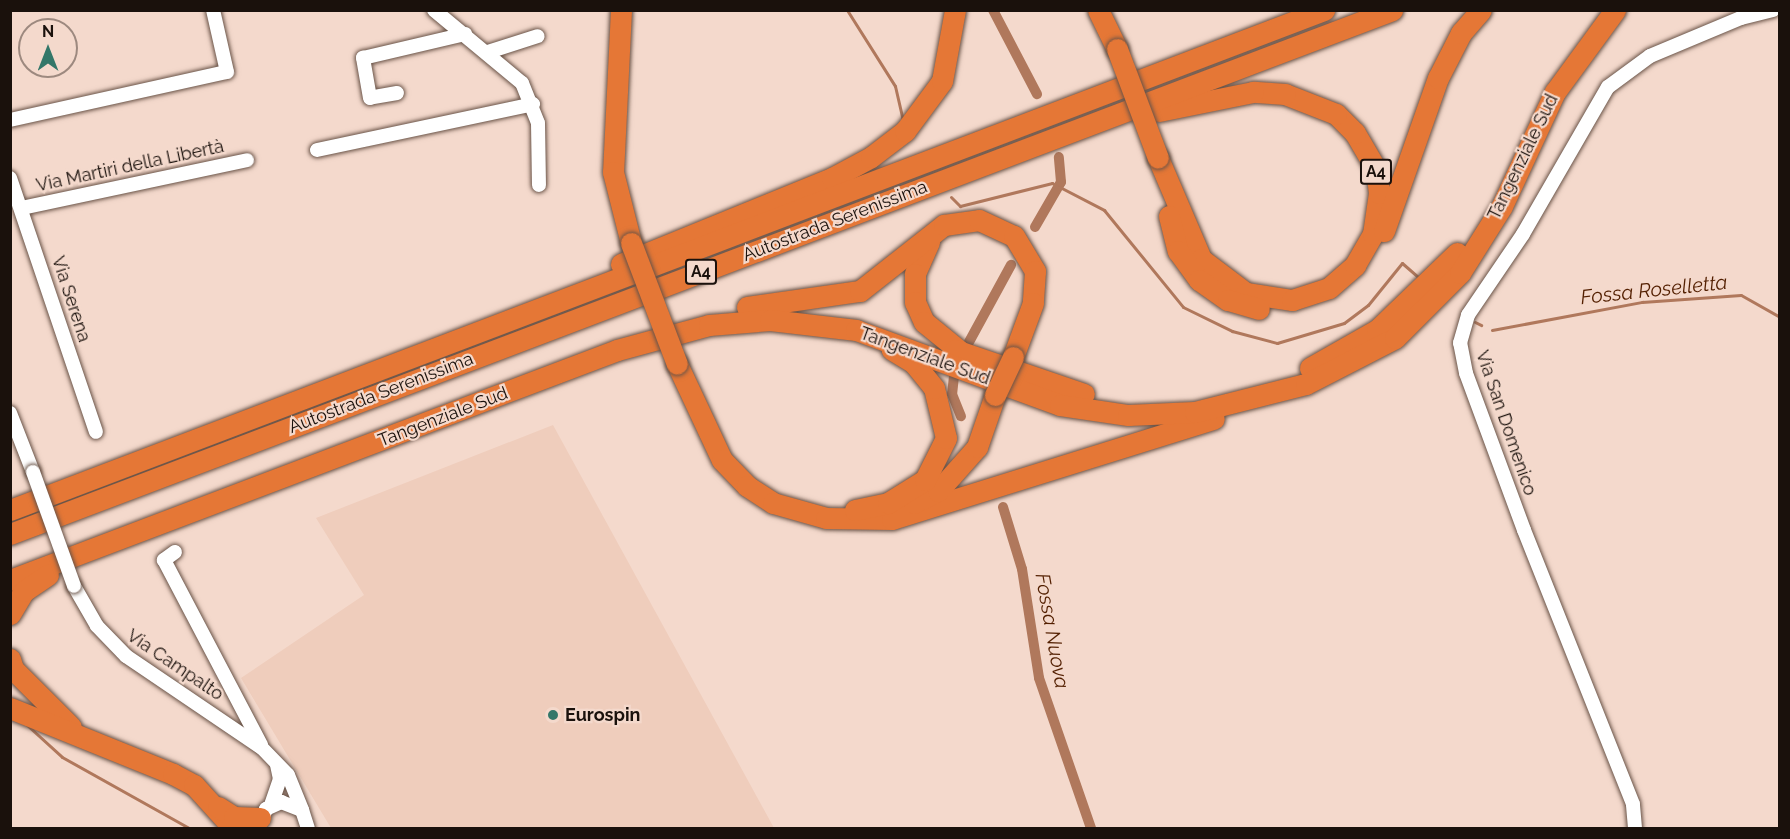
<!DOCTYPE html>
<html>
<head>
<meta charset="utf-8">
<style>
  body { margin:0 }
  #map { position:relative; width:1790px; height:839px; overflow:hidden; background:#f4d9cc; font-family:Raleway,sans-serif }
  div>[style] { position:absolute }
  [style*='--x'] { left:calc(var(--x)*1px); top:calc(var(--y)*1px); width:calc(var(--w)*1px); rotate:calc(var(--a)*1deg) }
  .built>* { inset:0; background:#efcdbc }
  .stream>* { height:3px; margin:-1.5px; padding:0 1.5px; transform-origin:1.5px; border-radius:1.5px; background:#b0785c }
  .canal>* { height:10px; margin:-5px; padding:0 5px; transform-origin:5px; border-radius:5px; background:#b0785c }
  .roads { filter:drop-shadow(0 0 2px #695347) drop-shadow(0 0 2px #695347) }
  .minor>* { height:14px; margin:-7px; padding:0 7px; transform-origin:7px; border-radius:7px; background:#fff }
  .highway>* { height:21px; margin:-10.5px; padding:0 10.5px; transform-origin:10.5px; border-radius:10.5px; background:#e57736 }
  .bridges { filter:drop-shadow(0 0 2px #695347) drop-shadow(0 0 2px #695347) }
  .minor-bridge>* { height:14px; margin:-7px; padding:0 7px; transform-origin:7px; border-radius:7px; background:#fff }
  .highway-bridge>* { height:21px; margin:-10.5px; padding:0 10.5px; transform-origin:10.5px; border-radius:10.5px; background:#e57736 }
  .dots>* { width:16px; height:16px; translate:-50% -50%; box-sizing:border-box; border:3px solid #f4d9cc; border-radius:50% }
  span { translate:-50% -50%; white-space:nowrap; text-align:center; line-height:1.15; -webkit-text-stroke:4.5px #f4d9cc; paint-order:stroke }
  .shield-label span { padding:2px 4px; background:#f4d9cc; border:2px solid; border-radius:4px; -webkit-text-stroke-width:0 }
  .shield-label { font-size:16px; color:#1a110c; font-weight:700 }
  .street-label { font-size:18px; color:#1a110c }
  .poi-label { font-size:18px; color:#1a110c; font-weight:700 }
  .left { translate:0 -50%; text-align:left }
  .water-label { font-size:20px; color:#531f00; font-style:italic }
  .frame { position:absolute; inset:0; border:12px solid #1a110c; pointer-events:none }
  .north { position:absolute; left:18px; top:18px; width:60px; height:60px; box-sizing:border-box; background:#f4d9cc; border:2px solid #9d897f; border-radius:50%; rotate:0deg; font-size:16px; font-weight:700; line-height:24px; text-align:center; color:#1a110c }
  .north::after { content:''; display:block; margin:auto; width:21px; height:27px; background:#337769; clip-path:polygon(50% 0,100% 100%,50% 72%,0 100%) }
</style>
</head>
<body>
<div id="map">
  <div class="built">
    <i style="clip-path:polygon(553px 425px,774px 828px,331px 828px,241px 678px,364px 595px,316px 518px)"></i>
  </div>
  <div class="stream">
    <i style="--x:847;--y:10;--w:90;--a:57.7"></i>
    <i style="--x:895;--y:86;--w:35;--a:77"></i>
    <i style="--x:951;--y:197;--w:13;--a:45"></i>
    <i style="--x:960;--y:206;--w:95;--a:-14"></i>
    <i style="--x:1052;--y:183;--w:59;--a:27.4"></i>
    <i style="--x:1104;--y:210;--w:125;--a:50.8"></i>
    <i style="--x:1183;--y:307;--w:55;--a:26.1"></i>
    <i style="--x:1232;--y:331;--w:47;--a:14.9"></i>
    <i style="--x:1277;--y:343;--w:70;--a:-16.6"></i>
    <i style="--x:1344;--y:323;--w:30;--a:-37"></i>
    <i style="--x:1368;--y:305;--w:54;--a:-51"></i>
    <i style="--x:1402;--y:263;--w:23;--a:41"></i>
    <i style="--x:1475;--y:322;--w:7;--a:27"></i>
    <i style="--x:1492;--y:330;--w:153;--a:-10.6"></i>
    <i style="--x:1642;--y:302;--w:99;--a:-4"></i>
    <i style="--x:1741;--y:295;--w:45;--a:29.4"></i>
    <i style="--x:27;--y:725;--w:47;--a:42.4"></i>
    <i style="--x:62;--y:757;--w:145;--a:29.2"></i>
  </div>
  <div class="canal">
    <i style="--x:993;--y:10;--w:95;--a:62.4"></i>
    <i style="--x:1035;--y:227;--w:52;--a:-60"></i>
    <i style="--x:1061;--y:182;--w:25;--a:-95"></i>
    <i style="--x:969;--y:342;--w:88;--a:-61.4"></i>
    <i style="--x:954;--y:376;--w:18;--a:96"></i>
    <i style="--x:952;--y:394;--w:24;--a:68"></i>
    <i style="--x:1003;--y:507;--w:65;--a:73"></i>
    <i style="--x:1022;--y:569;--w:110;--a:81.1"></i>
    <i style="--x:1039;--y:678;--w:159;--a:70.9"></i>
  </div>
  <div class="roads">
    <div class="minor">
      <i style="--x:434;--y:10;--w:114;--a:39.7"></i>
      <i style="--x:522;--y:83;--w:43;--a:68.2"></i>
      <i style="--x:538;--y:123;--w:62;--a:89.1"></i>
      <i style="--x:488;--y:52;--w:52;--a:-17.7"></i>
      <i style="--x:397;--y:93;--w:27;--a:170"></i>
      <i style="--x:370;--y:98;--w:41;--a:-99.9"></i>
      <i style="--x:363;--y:58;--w:105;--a:-13.2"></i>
      <i style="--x:10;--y:120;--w:222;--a:-12.5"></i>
      <i style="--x:227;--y:72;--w:64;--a:-102.7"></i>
      <i style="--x:317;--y:150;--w:221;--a:-12"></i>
      <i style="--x:10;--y:178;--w:268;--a:71.3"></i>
      <i style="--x:22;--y:208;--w:230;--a:-12"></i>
      <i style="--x:10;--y:413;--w:63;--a:68.7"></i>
      <i style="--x:175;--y:552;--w:14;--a:144"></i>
      <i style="--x:164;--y:560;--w:209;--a:62.3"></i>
      <i style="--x:74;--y:586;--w:46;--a:60.1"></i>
      <i style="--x:97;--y:626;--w:42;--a:46"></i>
      <i style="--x:126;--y:656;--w:164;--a:34.1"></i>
      <i style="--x:262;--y:748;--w:37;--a:46"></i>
      <i style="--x:288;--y:775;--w:38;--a:68"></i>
      <i style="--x:271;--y:805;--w:28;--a:-71"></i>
      <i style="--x:280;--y:779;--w:14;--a:-102"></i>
      <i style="--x:258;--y:828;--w:21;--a:-67"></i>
      <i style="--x:266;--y:809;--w:17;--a:-25"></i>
      <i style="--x:281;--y:802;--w:22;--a:21"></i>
      <i style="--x:302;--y:810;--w:19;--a:72"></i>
      <i style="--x:1635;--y:828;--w:24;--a:-95"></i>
      <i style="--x:1633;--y:804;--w:295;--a:-111.7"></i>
      <i style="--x:1524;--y:530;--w:167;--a:-110.3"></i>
      <i style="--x:1466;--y:373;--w:31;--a:-101"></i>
      <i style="--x:1460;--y:343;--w:29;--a:-74"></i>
      <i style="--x:1468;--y:315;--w:98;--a:-55.8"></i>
      <i style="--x:1523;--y:234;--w:170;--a:-60"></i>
      <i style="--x:1608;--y:87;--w:52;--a:-36.4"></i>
      <i style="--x:1650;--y:56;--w:99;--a:-22.7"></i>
      <i style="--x:1741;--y:18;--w:33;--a:-14"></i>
    </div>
    <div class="highway">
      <i style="--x:621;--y:10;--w:162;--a:92.8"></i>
      <i style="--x:613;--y:172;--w:73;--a:75.8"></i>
      <i style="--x:1098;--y:10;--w:43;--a:64"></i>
      <i style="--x:1158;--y:158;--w:110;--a:66.9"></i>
      <i style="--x:1201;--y:259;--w:56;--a:37.1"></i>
      <i style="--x:1246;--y:293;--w:47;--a:8.7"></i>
      <i style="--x:1292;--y:300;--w:39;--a:-18"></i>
      <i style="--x:1329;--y:288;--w:35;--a:-41"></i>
      <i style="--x:1355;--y:265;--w:36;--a:-60"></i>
      <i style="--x:1373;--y:234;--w:41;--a:-81.7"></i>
      <i style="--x:1379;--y:193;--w:24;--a:-97"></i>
      <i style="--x:1376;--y:169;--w:42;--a:-120.3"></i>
      <i style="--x:1355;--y:133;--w:27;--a:-135"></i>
      <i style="--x:1336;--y:114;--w:55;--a:-158.6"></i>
      <i style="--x:1285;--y:94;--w:32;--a:-176"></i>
      <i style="--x:1253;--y:92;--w:96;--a:168.6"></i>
      <i style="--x:1169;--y:216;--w:36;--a:76"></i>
      <i style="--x:1178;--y:251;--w:36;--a:54"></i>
      <i style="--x:1199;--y:280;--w:35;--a:35"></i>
      <i style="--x:1228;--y:300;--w:32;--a:16"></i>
      <i style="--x:1384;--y:231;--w:162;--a:-70.6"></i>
      <i style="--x:1438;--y:78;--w:51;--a:-62.9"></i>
      <i style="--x:1461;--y:33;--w:30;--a:-49"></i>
      <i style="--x:929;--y:242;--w:35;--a:114"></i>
      <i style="--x:915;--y:274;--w:28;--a:90"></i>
      <i style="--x:915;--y:302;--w:22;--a:66"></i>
      <i style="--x:924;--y:322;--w:49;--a:39.2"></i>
      <i style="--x:621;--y:264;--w:228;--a:-22.2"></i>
      <i style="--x:832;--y:178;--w:44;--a:-28.3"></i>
      <i style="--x:871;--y:157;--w:43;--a:-37.4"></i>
      <i style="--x:905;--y:131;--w:62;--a:-53.5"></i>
      <i style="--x:942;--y:81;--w:72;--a:-79.6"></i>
      <i style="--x:747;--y:307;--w:114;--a:-8.1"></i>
      <i style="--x:860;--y:291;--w:107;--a:-38.2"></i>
      <i style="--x:944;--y:225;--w:35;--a:-8"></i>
      <i style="--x:979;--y:220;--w:38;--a:25"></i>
      <i style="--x:1014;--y:236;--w:41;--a:59"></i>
      <i style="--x:1035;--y:271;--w:32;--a:94"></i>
      <i style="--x:1033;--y:303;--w:58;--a:110.3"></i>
      <i style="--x:955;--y:350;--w:136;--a:18.8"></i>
      <i style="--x:677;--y:364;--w:106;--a:64.9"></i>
      <i style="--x:722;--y:460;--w:36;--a:46"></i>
      <i style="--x:747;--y:486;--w:31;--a:33"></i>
      <i style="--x:773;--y:503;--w:55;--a:15.8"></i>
      <i style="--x:826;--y:518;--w:66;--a:0.9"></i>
      <i style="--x:892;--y:519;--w:337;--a:-17.3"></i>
      <i style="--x:1310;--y:368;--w:77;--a:-29.6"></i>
      <i style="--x:1377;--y:330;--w:111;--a:-43.9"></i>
      <i style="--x:914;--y:503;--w:27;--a:-27"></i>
      <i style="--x:938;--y:491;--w:59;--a:-48.4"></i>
      <i style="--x:977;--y:447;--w:55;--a:-70.9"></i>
      <i style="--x:10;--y:510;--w:1406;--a:-20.83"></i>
      <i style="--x:855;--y:510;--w:34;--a:-12"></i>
      <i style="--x:888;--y:503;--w:44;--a:-31.9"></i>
      <i style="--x:925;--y:480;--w:47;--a:-63.4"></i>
      <i style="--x:946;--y:438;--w:51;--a:-103.5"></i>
      <i style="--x:934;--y:388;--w:32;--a:-129"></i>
      <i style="--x:914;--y:363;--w:26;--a:-149"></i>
      <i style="--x:10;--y:534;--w:1478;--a:-20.76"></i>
      <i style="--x:10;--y:580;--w:649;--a:-20.75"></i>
      <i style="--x:617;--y:350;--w:95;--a:-15.2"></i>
      <i style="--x:709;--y:325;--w:61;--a:-4.7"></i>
      <i style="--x:770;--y:320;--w:87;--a:6.6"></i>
      <i style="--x:856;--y:330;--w:217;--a:20.2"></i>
      <i style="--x:1060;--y:405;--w:69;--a:8.4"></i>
      <i style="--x:1128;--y:415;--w:67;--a:-2.6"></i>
      <i style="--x:1195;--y:412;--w:114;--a:-14.2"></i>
      <i style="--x:1306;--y:384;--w:100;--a:-27.3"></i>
      <i style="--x:1395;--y:338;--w:92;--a:-45"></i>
      <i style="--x:1460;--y:273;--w:79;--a:-57.9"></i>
      <i style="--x:1502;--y:206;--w:126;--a:-65.1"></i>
      <i style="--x:1555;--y:92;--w:102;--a:-53.8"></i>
      <i style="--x:10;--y:614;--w:27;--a:-59"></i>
      <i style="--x:24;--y:591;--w:29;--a:-34"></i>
      <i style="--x:10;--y:659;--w:10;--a:73"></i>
      <i style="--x:13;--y:669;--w:82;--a:45"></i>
      <i style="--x:10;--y:708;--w:176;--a:22"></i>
      <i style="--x:173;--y:774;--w:24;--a:28"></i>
      <i style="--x:194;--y:785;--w:58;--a:47.8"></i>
      <i style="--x:218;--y:807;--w:19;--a:32"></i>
      <i style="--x:234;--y:817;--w:26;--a:2"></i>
    </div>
  </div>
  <div class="bridges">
    <div class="minor-bridge">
      <i style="--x:33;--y:472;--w:121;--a:70.2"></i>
    </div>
    <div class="highway-bridge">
      <i style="--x:1117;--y:49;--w:116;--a:69.4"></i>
      <i style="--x:631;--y:243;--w:129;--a:69.2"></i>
      <i style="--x:995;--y:395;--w:42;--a:-64.7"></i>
    </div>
  </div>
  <div class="dots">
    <i style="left:553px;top:715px;background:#337769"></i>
  </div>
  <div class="shield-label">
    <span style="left:1376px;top:172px">A4</span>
    <span style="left:701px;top:272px">A4</span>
  </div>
  <div class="street-label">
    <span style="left:1523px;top:157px;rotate:-64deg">Tangenziale Sud</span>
    <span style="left:130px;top:166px;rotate:-12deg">Via Martiri della Libertà</span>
    <span style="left:835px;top:221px;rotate:-21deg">Autostrada Serenissima</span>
    <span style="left:71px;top:299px;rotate:72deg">Via Serena</span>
    <span style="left:925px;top:356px;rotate:20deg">Tangenziale Sud</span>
    <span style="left:381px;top:393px;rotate:-21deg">Autostrada Serenissima</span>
    <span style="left:443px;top:417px;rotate:-21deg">Tangenziale Sud</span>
    <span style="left:1506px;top:423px;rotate:71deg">Via San Domenico</span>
    <span style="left:175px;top:665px;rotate:34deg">Via Campalto</span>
  </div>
  <div class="poi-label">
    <span class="left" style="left:565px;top:715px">Eurospin</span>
  </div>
  <div class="water-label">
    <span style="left:1654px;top:290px;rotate:-6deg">Fossa Roselletta</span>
    <span style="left:1052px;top:631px;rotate:80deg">Fossa Nuova</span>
  </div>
  <div class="frame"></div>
  <div class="north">N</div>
</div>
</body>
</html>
